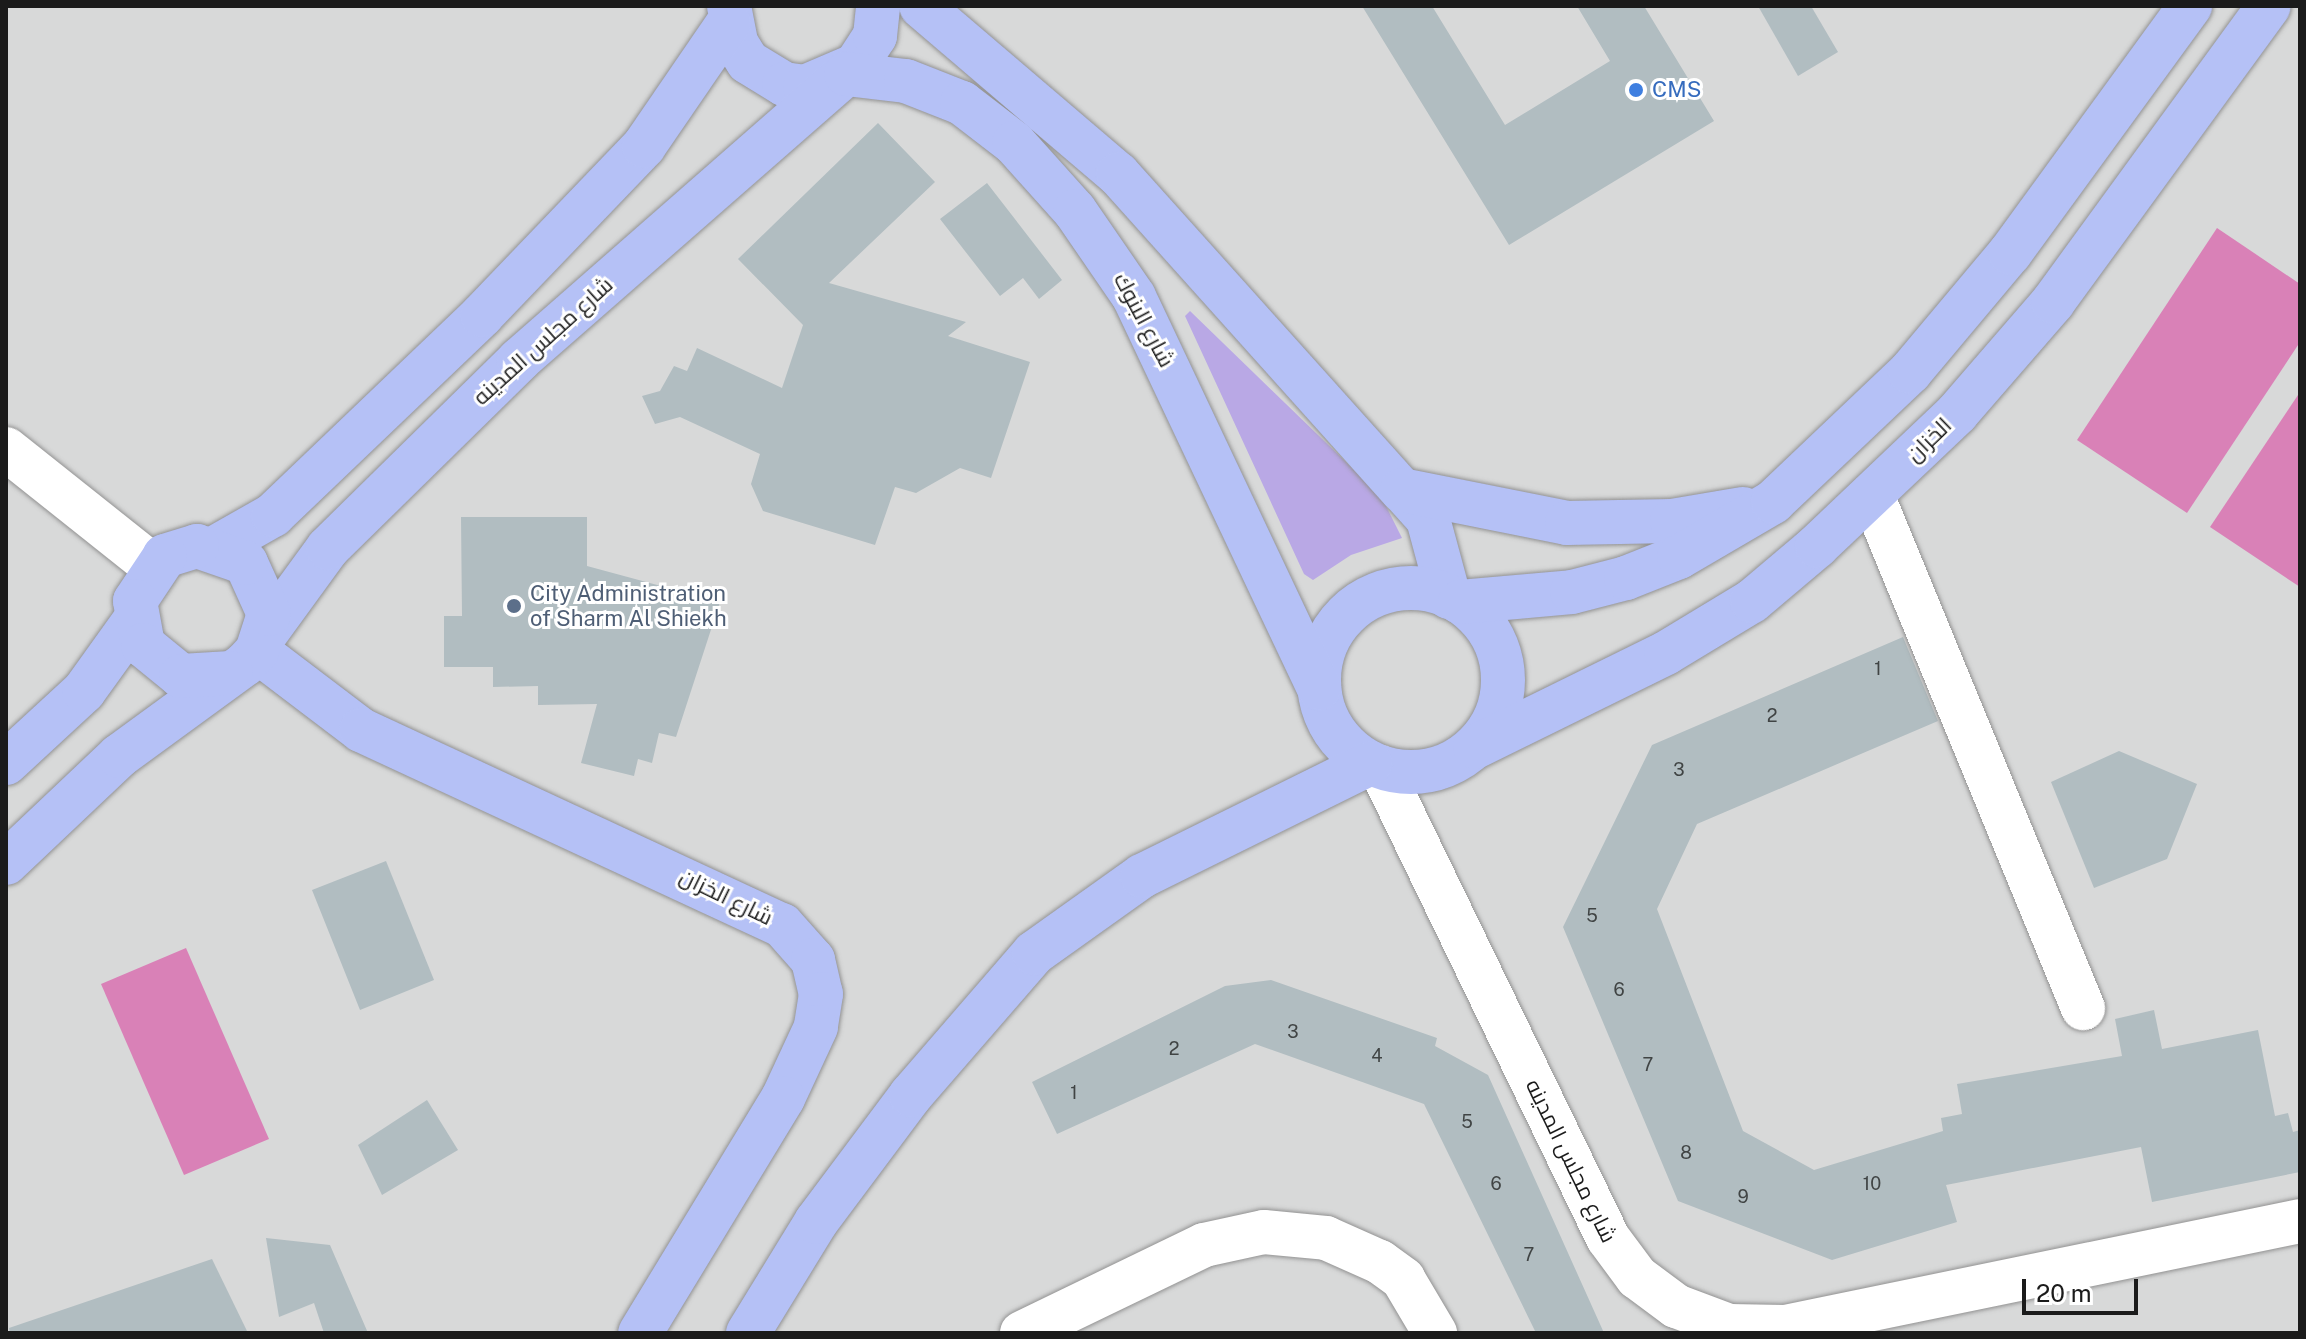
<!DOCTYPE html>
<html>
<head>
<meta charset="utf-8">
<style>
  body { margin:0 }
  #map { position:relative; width:2306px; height:1339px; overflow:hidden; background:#e1e7ec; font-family:"Public Sans",Cairo,sans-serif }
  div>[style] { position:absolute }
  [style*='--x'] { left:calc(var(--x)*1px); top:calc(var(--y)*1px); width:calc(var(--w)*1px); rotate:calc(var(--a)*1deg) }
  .residential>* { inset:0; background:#d8d9d9 }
  .grass>* { inset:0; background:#b9a8e5 }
  .pitch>* { inset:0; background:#d981b7 }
  .building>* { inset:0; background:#b1bdc1 }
  .roads { filter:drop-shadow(0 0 2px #929292) drop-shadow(0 0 2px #929292) }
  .minor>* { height:44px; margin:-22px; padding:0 22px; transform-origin:22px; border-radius:22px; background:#fff }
  .secondary>* { height:44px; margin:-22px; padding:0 22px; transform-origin:22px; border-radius:22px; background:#b5c1f6 }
  .secondary>.ring { margin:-22px; padding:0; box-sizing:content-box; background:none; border:44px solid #b5c1f6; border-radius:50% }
  .dots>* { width:22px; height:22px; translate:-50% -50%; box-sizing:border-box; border:4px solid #fff; border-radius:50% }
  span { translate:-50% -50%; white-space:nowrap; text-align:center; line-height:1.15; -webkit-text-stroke:6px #fff; paint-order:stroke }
  .number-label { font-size:18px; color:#404444 }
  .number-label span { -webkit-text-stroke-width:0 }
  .shop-label { font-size:22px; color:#366cbe }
  .left { translate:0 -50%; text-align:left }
  .street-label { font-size:22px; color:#1b1b1b }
  .service-label { font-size:22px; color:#4e5e75 }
  .frame { position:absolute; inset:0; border:8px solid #1b1b1b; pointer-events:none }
  .scale { position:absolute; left:2022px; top:1279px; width:116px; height:36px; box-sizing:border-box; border:4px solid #1b1b1b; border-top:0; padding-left:10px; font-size:24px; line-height:28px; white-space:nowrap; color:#1b1b1b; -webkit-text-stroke:6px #fff; paint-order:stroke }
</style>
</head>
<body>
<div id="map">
  <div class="residential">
    <i style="clip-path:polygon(6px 6px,2300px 6px,2300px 1333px,6px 1333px)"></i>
  </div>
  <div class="grass">
    <i style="clip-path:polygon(1190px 311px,1381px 496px,1402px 538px,1351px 555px,1313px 580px,1304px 574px,1185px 316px)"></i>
  </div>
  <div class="pitch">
    <i style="clip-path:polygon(2217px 228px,2300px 284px,2300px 342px,2187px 513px,2077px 440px)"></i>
    <i style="clip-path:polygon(2300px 392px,2300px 587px,2210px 527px)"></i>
    <i style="clip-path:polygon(186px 948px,269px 1139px,184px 1175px,101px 984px)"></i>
  </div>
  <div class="building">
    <i style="clip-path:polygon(1362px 6px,1432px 6px,1505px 125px,1610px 61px,1577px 6px,1644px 6px,1714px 121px,1509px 245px)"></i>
    <i style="clip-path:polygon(1758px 6px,1811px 6px,1838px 52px,1798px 76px)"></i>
    <i style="clip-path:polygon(878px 123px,935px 182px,829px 283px,966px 322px,948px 336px,1030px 362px,991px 478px,960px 468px,916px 493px,895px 487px,875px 545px,763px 511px,751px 484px,760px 454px,680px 417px,655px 424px,642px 396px,660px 391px,674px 366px,687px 371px,697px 348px,782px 388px,803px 325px,738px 259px)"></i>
    <i style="clip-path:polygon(987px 183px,1062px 280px,1039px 299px,1023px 278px,1000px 296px,940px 219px)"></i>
    <i style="clip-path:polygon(461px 517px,587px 517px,587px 566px,720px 602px,676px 737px,659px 733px,652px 763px,638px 759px,634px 776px,581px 763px,597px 704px,538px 705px,538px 686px,493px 687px,493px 667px,444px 667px,444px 616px,462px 616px)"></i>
    <i style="clip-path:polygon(1903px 637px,1938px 721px,1697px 824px,1657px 909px,1743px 1131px,1814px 1170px,1943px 1131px,1941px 1118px,1962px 1114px,1957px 1084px,2122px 1056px,2115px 1019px,2154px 1010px,2162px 1049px,2258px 1030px,2275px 1116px,2288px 1113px,2293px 1132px,2300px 1130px,2300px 1172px,2152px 1202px,2141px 1147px,1946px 1185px,1957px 1222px,1832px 1260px,1678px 1201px,1563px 927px,1652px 745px)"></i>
    <i style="clip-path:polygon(2119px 751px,2197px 784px,2167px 859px,2094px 888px,2051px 782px)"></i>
    <i style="clip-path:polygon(386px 861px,434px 980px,360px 1010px,312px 890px)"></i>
    <i style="clip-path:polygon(1271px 980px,1437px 1038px,1435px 1046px,1488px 1075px,1604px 1333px,1536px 1333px,1424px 1104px,1255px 1044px,1057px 1134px,1032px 1082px,1225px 986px)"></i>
    <i style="clip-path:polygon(427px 1100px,458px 1150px,382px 1195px,358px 1145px)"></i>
    <i style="clip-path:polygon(266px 1238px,330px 1245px,368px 1333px,324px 1333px,314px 1303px,279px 1317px)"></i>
    <i style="clip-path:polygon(212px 1259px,248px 1333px,10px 1333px,9px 1328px)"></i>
  </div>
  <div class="roads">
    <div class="minor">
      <i style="--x:6;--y:449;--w:188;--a:38.5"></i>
      <i style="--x:1872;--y:495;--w:555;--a:67.64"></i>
      <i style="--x:1380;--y:767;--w:523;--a:64.17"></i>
      <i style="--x:1608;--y:1238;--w:49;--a:53.4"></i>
      <i style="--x:1637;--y:1277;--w:49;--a:36.6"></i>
      <i style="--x:1676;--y:1306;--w:57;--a:20.7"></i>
      <i style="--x:1729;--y:1326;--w:56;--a:1"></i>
      <i style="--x:1785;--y:1327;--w:526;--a:-11.63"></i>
      <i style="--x:1022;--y:1333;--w:202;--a:-25.8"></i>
      <i style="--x:1204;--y:1245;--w:61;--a:-12.2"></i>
      <i style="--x:1264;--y:1232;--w:62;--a:5.5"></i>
      <i style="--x:1326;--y:1238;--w:59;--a:24"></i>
      <i style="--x:1380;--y:1262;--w:29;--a:36"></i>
      <i style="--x:1403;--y:1279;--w:63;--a:59.3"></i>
    </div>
    <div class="secondary">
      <i style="--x:729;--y:6;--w:38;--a:79"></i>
      <i style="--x:736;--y:43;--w:22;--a:58"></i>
      <i style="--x:748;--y:62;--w:42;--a:31.4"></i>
      <i style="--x:784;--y:84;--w:21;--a:8"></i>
      <i style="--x:805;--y:87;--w:56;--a:-23.3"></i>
      <i style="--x:856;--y:65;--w:35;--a:-57"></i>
      <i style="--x:875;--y:36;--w:30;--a:-84"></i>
      <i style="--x:921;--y:6;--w:259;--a:40.5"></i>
      <i style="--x:1118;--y:174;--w:425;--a:48.1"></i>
      <i style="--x:1402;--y:490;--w:39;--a:48"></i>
      <i style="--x:1428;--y:519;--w:81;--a:74.9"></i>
      <i style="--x:1402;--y:490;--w:168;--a:11.3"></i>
      <i style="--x:1567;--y:523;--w:105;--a:-1.1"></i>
      <i style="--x:1672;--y:521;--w:72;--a:-9.6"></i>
      <i style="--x:213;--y:549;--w:69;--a:-29.5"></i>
      <i style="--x:273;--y:515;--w:289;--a:-43.7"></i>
      <i style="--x:482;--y:315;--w:234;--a:-46.2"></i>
      <i style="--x:644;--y:146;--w:150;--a:-55.6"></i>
      <i class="ring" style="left:1319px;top:588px;width:140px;height:140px"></i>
      <i style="--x:1460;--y:602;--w:112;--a:-5.1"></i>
      <i style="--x:1572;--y:592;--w:56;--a:-14.5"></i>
      <i style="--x:1626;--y:578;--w:57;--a:-21.6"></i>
      <i style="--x:1679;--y:557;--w:109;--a:-30.3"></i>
      <i style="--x:1773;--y:502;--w:189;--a:-43.5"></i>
      <i style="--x:1910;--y:372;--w:155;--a:-50"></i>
      <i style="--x:2010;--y:253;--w:306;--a:-53.9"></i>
      <i style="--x:266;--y:633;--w:105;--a:-53.9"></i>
      <i style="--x:328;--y:548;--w:268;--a:-44.5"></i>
      <i style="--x:519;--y:360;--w:434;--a:-41.2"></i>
      <i style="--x:846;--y:74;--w:60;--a:6.7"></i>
      <i style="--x:906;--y:81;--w:60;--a:21.4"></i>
      <i style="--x:962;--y:103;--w:66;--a:37.6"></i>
      <i style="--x:1014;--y:143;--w:91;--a:48.1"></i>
      <i style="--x:1075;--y:211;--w:104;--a:55.5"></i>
      <i style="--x:1134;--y:297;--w:433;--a:64.7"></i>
      <i style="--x:257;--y:651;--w:131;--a:37.2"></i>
      <i style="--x:361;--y:730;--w:464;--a:24.9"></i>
      <i style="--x:782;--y:925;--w:47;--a:48.5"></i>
      <i style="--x:813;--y:960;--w:35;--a:77"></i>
      <i style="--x:821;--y:994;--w:33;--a:99"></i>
      <i style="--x:816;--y:1027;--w:78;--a:114.9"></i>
      <i style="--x:783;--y:1098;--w:275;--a:121.3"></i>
      <i style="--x:1475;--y:747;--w:213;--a:-26.2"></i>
      <i style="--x:1666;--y:653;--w:100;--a:-31.2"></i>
      <i style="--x:1752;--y:601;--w:85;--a:-40.2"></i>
      <i style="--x:1817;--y:546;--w:193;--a:-43.5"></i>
      <i style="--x:1957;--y:413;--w:147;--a:-49.1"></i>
      <i style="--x:2053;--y:302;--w:366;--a:-53.9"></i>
      <i style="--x:6;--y:763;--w:106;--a:-42.7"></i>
      <i style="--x:84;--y:691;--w:87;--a:-54.3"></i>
      <i style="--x:6;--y:863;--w:156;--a:-43.4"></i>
      <i style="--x:119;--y:756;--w:156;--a:-36.1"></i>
      <i style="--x:245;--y:664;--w:18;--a:-47"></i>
      <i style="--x:257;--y:651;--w:39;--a:-72"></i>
      <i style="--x:269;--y:614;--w:56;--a:-114.3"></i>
      <i style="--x:246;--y:563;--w:52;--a:-160.9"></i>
      <i style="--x:197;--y:546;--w:34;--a:163"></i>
      <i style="--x:165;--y:556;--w:54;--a:123.7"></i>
      <i style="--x:135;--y:601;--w:45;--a:79.7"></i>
      <i style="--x:143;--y:645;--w:49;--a:39.2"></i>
      <i style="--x:181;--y:676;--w:50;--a:-3.4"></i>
      <i style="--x:748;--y:1333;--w:130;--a:-58.5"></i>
      <i style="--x:816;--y:1222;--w:159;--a:-53.2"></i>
      <i style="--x:911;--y:1095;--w:188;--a:-49.1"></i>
      <i style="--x:1034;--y:953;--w:133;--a:-35.5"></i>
      <i style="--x:1142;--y:876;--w:255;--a:-26.3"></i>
    </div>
  </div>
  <div class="dots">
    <i style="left:1636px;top:90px;background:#3f7fe0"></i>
    <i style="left:514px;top:606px;background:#5c6f8a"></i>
  </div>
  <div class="number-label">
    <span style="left:1878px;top:669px">1</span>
    <span style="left:1772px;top:716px">2</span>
    <span style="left:1679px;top:770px">3</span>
    <span style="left:1592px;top:916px">5</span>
    <span style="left:1619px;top:990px">6</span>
    <span style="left:1293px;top:1032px">3</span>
    <span style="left:1174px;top:1049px">2</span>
    <span style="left:1377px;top:1056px">4</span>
    <span style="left:1648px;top:1065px">7</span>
    <span style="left:1074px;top:1093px">1</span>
    <span style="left:1467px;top:1122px">5</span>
    <span style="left:1686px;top:1153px">8</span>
    <span style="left:1496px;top:1184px">6</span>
    <span style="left:1872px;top:1184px">10</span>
    <span style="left:1743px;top:1197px">9</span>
    <span style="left:1529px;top:1255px">7</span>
  </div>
  <div class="shop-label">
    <span class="left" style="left:1652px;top:90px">CMS</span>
  </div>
  <div class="street-label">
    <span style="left:1144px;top:320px;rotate:62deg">شارع البنوك</span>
    <span style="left:543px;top:341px;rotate:-42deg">شارع مجلس المدينه</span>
    <span style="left:1929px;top:440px;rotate:-44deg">الخزان</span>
    <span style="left:726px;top:897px;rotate:26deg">شارع الخزان</span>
    <span style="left:1571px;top:1161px;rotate:64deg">شارع مجلس المدينه</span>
  </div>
  <div class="service-label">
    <span class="left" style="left:530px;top:606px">City Administration<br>of Sharm Al Shiekh</span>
  </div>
  <div class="frame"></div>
  <div class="scale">20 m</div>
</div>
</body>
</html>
